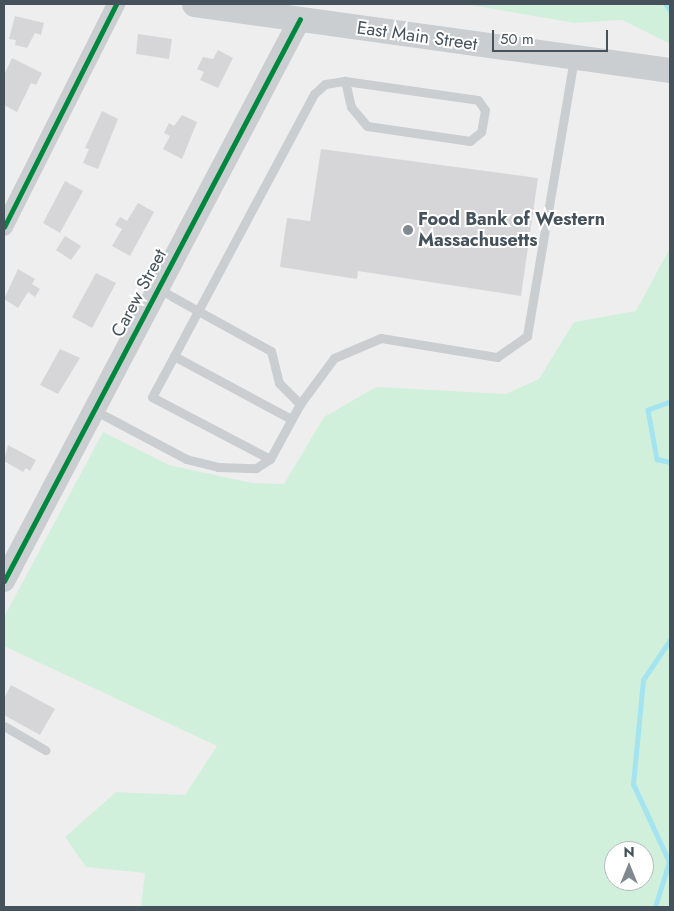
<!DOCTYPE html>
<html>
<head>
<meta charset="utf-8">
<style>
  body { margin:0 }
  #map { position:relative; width:674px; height:911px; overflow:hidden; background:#efeeee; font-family:Jost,sans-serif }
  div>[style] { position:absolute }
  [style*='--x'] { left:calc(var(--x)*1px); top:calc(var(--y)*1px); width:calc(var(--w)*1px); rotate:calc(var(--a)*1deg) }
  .green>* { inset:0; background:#d1f0db }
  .stream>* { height:4.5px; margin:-2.25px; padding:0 2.25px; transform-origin:2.25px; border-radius:2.25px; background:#a3e4f0 }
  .building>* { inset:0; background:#d6d6d9 }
  .service>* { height:9px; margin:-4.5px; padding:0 4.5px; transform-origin:4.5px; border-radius:4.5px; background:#caced0 }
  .minor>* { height:18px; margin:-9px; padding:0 9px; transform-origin:9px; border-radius:9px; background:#caced0 }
  .tertiary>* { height:22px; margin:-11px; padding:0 11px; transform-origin:11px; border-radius:11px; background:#caced0 }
  .secondary>* { height:25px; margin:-12.5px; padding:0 12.5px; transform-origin:12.5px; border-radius:12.5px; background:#caced1 }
  .cycleway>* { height:5px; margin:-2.5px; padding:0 2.5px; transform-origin:2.5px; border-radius:2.5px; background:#00873e }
  .dots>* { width:14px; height:14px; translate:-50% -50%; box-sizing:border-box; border:2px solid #fff; border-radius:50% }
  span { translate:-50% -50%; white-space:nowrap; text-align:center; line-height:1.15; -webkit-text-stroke:4px #fff; paint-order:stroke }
  .street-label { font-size:18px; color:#45525c }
  .poi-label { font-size:18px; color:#45525c; font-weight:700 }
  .left { translate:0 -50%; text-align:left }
  .frame { position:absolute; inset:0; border:5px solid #45525c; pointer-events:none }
  .north { position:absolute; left:604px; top:841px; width:50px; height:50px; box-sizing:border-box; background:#fff; border:1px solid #b5babe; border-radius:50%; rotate:0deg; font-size:14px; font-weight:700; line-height:20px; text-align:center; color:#45525c }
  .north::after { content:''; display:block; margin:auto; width:18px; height:22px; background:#80898f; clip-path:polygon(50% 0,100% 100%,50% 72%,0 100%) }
  .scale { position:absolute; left:492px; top:30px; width:116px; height:22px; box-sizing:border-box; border:2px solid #45525c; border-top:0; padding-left:6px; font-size:15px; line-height:18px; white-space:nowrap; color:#45525c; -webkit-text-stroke:4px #fff; paint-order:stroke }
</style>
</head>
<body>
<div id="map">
  <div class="green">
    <i style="clip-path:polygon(464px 4px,670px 4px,670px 44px,622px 20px,575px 23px)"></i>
    <i style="clip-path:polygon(evenodd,670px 248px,670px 907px,141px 907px,145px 873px,86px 867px,65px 837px,116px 792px,185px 795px,217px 746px,4px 646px,4px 617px,103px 432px,169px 465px,252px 483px,284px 484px,324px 417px,376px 387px,506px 394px,539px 379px,574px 322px,636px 311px,670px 248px,614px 851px,644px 851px,644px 881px,614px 881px,614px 851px)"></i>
  </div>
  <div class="stream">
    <i style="--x:666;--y:4;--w:7;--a:56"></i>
    <i style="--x:670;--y:402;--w:23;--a:160"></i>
    <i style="--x:648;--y:410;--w:50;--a:79.6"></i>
    <i style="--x:657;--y:459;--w:13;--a:13"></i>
    <i style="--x:655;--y:907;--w:47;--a:-72.7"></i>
    <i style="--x:669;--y:862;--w:86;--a:-114.8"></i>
    <i style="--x:633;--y:784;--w:104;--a:-84.5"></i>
    <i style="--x:643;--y:680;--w:48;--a:-56"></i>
  </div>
  <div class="building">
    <i style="clip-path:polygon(15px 16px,44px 23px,41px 35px,35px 33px,27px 48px,15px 45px,16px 40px,9px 39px)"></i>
    <i style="clip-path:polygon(138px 34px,172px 39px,169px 59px,136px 54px)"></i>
    <i style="clip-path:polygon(218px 50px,233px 58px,218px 88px,200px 80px,204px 72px,197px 69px,203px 57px,213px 59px)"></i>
    <i style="clip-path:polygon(12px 58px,42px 73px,36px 85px,31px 83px,17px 112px,4px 105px,4px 75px)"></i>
    <i style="clip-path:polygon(102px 111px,118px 119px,98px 169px,83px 163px,89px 149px,85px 148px)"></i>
    <i style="clip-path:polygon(182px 115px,197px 122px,182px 159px,163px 149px,170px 136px,164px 133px,169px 123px,174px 126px)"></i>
    <i style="clip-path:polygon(321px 149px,538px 178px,521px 296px,358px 271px,357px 279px,280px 267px,287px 218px,310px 221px)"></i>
    <i style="clip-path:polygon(65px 181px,83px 191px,60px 233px,43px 223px)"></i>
    <i style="clip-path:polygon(138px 203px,154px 212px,130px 256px,112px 246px,122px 229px,115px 225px,120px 217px,127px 221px)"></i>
    <i style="clip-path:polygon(65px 236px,81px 246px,71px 260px,56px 250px)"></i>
    <i style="clip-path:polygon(18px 269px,35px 279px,32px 284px,40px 289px,35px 297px,28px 292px,18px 308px,4px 299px)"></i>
    <i style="clip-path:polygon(96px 273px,116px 283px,92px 328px,72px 317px)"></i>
    <i style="clip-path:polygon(60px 349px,80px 358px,58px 394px,40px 385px)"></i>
    <i style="clip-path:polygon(8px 445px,36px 460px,30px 471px,26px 468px,23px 472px,4px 461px)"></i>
    <i style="clip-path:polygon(11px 685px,55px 709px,40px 735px,4px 715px,4px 698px)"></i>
  </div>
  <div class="service">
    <i style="--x:158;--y:288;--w:17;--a:31"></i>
    <i style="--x:173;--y:297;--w:112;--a:28.9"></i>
    <i style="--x:271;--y:351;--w:33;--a:76"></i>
    <i style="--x:279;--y:383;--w:30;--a:45"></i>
    <i style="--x:300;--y:404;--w:63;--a:118.6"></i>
    <i style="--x:270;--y:459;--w:133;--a:-152.3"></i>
    <i style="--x:152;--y:397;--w:47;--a:-61.8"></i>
    <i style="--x:174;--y:356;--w:297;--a:-61.9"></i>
    <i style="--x:314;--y:94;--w:15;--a:-42"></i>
    <i style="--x:325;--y:84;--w:20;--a:-9"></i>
    <i style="--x:345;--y:81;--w:134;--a:8.1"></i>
    <i style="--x:478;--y:100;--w:12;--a:55"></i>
    <i style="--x:485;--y:110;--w:22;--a:100"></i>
    <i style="--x:481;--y:132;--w:14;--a:141"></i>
    <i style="--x:470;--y:141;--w:104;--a:-171.7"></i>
    <i style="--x:367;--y:126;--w:25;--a:-130"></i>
    <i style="--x:351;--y:107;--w:27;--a:-103"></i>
    <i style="--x:174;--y:356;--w:133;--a:28.3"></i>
    <i style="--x:300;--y:404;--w:57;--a:-53.5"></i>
    <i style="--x:334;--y:358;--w:51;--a:-23.1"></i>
    <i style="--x:381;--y:338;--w:118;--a:9.3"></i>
    <i style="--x:497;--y:357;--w:37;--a:-35"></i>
    <i style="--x:527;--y:336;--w:281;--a:-80.4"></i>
    <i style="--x:94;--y:410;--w:104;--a:28"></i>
    <i style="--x:186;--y:459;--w:33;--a:14"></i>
    <i style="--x:218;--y:467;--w:38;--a:2"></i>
    <i style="--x:256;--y:468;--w:17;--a:-33"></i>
    <i style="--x:4;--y:726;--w:48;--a:30.3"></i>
  </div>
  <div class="minor">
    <i style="--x:4;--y:227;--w:250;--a:-63.3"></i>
  </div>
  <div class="tertiary">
    <i style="--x:4;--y:581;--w:635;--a:-62.22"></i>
  </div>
  <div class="secondary">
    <i style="--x:194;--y:4;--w:481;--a:7.9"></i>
  </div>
  <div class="cycleway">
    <i style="--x:4;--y:227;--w:250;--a:-63.3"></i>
    <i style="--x:4;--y:581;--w:635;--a:-62.22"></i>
  </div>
  <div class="dots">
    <i style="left:408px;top:230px;background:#80898f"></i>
  </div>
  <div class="street-label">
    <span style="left:417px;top:36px;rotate:8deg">East Main Street</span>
    <span style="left:139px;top:293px;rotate:-62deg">Carew Street</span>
  </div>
  <div class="poi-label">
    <span class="left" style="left:418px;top:230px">Food Bank of Western<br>Massachusetts</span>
  </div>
  <div class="frame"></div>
  <div class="north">N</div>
  <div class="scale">50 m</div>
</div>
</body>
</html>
